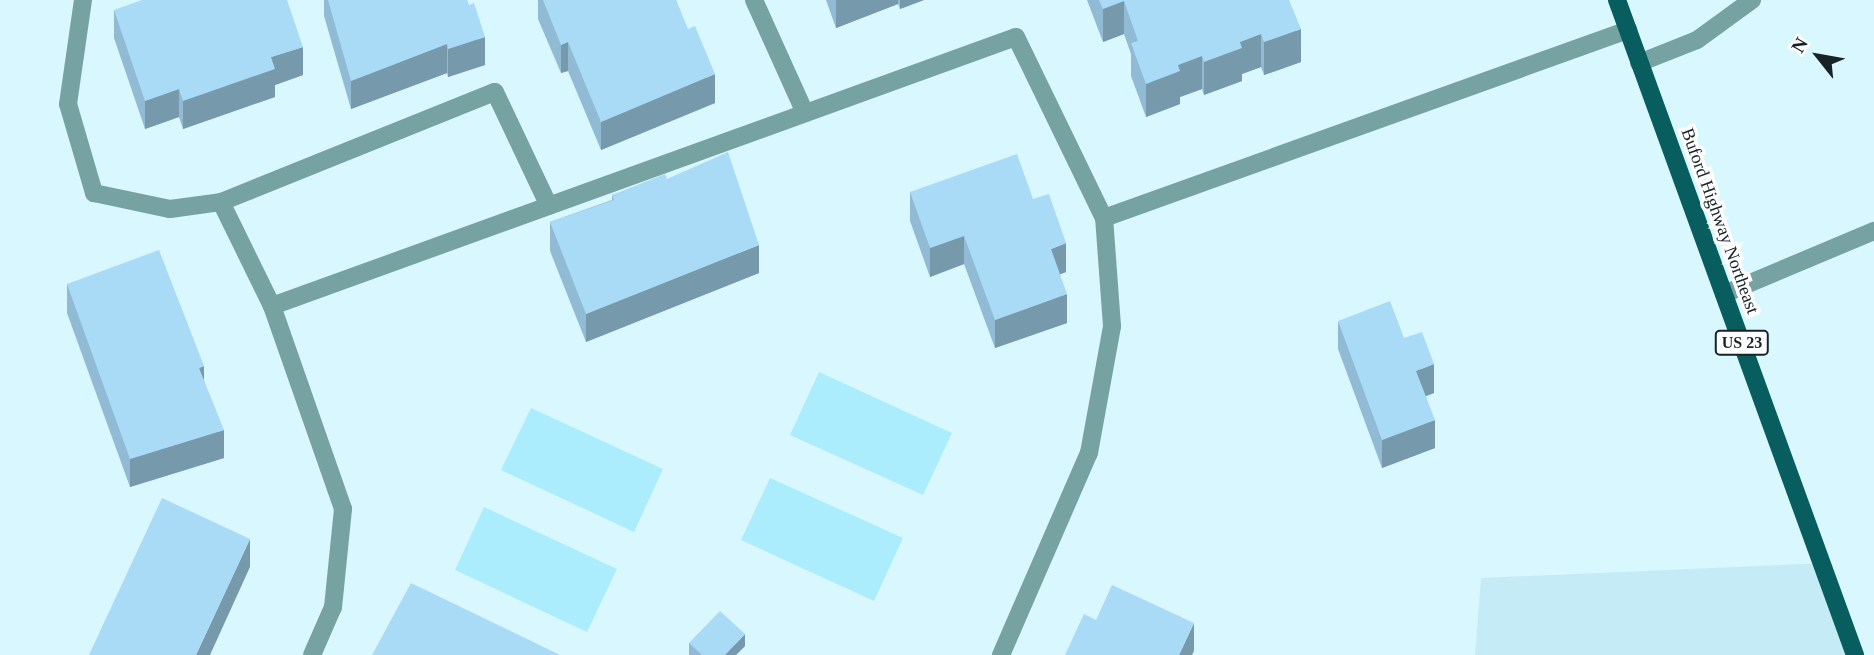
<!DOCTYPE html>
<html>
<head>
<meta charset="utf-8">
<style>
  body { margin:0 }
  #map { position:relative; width:1874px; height:655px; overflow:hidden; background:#d9f7fe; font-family:Georgia,serif }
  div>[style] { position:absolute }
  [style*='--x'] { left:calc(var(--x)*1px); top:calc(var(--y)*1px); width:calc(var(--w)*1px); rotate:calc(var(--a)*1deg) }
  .built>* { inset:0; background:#c5ecf6 }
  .green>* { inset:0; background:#abedfc }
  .lane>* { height:18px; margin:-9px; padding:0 9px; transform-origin:9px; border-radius:9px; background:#76a2a2 }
  .primary>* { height:18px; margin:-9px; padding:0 9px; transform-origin:9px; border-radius:9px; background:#085e5e }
  .wall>* { inset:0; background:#91bbd4 }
  .shaded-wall>* { inset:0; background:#7699ac }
  .building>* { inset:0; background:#a9daf6 }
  span { translate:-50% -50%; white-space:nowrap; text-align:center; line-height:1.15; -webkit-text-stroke:7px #fefefe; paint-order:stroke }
  .shield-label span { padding:2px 5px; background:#fefefe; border:2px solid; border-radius:5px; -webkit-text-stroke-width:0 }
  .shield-label { font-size:16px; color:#182326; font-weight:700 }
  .street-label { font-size:18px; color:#182326 }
  .north { position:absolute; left:1783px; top:21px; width:70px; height:70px; -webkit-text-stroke:5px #fefefe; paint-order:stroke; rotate:301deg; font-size:19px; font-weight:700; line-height:28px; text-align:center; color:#182326 }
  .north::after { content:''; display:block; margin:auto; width:24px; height:32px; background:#182326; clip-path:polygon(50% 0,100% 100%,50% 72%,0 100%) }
</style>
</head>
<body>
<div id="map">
  <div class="built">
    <i style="clip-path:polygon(1827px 563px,1862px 655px,1475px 655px,1481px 578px)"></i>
  </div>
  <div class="green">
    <i style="clip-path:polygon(819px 372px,952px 433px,923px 495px,790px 435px)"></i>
    <i style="clip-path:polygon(531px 408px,663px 469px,634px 532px,501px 470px)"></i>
    <i style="clip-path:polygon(770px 478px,903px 538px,874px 601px,741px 540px)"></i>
    <i style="clip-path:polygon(484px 507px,617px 569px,587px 632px,455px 570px)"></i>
  </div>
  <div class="lane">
    <i style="--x:83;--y:0;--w:105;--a:98.2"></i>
    <i style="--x:68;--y:104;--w:93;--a:73.7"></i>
    <i style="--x:94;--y:193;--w:78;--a:11.9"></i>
    <i style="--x:170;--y:209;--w:51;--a:-7.8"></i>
    <i style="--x:221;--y:202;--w:116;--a:63.9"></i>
    <i style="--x:272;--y:306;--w:791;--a:-19.88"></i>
    <i style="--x:1016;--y:37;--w:201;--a:64.1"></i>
    <i style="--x:1104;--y:218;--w:557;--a:-19.74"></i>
    <i style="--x:754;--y:0;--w:124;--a:65.7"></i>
    <i style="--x:1639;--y:63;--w:62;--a:-21.6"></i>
    <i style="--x:1697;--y:40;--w:68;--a:-36"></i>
    <i style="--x:221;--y:202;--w:295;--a:-21.9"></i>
    <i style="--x:495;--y:92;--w:126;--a:64.7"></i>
    <i style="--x:1724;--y:294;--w:163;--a:-22.8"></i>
    <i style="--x:272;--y:306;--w:215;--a:70.7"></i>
    <i style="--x:343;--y:509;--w:99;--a:95.8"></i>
    <i style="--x:333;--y:607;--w:52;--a:113.6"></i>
    <i style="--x:1001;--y:655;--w:220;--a:-66.5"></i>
    <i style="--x:1089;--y:453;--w:129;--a:-79.7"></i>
    <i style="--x:1112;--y:326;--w:108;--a:-94.2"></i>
  </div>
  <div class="primary">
    <i style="--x:1617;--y:0;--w:697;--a:70.03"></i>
  </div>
  <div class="wall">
    <i style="clip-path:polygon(324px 0,467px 0,485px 65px,448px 77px,447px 73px,351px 109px,324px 16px)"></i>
    <i style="clip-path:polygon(538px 0,676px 0,715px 103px,601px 150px,568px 71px,561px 73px,538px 19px)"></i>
    <i style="clip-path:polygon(826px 0,924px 0,900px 9px,898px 4px,836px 28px)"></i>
    <i style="clip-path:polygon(1087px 0,1289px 0,1301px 62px,1264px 75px,1261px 67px,1242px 74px,1242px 81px,1204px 95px,1202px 89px,1180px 97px,1180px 104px,1146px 117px,1131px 76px,1131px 54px,1124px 34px,1103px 42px)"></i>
    <i style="clip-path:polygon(114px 10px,303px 75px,275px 85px,275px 97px,183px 129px,179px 117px,145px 129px,114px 38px)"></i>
    <i style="clip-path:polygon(667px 179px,759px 273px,586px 342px,550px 251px,550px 222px,612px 200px,612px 195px)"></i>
    <i style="clip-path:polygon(910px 192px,1066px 272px,1060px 274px,1067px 323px,995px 348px,964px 264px,930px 277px,910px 221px)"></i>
    <i style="clip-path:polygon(67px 284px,204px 380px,224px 458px,130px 487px,67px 313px)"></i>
    <i style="clip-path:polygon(1338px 321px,1404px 338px,1434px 393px,1426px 396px,1435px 448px,1382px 468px,1338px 349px)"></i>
    <i style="clip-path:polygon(689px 643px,745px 646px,736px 655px,689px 655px)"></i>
  </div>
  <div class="shaded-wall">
    <i style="clip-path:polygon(836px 0,898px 0,898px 4px,836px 28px)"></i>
    <i style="clip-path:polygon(900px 0,924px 0,900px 9px)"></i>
    <i style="clip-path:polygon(1124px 1px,1124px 34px,1103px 42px,1103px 9px)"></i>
    <i style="clip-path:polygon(1301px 29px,1301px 62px,1264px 75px,1264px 42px)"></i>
    <i style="clip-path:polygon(1261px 34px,1261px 67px,1242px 74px,1242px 81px,1204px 95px,1204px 62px,1240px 42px)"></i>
    <i style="clip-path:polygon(485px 37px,485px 65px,448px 77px,448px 49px)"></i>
    <i style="clip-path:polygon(568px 42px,568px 71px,561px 73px,561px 45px)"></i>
    <i style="clip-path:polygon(447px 44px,447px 73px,351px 109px,351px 81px)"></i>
    <i style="clip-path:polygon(303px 47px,303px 75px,275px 85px,275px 97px,183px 129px,183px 101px,271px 57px)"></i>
    <i style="clip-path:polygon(1202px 56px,1202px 89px,1180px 97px,1180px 104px,1146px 117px,1146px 84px,1178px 65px)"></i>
    <i style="clip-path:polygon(715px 74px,715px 103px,601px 150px,601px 122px)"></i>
    <i style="clip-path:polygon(179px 89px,179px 117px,145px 129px,145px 101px)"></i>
    <i style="clip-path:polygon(964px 236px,964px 264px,930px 277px,930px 248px)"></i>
    <i style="clip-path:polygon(1066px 243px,1066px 272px,1051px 278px,1051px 249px)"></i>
    <i style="clip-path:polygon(759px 245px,759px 273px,586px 342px,586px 314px)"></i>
    <i style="clip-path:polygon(1067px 294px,1067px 323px,995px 348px,995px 320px)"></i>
    <i style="clip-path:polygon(1434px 364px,1434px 393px,1416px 400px,1416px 371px)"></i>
    <i style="clip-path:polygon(204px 366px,204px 395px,199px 368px)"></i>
    <i style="clip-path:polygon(1435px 420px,1435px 448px,1382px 468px,1382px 440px)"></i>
    <i style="clip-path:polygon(224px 430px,224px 458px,130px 487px,130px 459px)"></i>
    <i style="clip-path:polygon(250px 539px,250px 567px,210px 655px,196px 655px)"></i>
    <i style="clip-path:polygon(1194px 623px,1194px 651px,1192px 655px,1179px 655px)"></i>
    <i style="clip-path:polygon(745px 634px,745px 646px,736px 655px,725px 655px)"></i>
  </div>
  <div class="building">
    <i style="clip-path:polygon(142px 0,287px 0,303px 47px,271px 57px,275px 69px,183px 101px,179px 89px,145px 101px,114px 10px)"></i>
    <i style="clip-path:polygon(328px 0,467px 0,469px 5px,474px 3px,485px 37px,448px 49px,447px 44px,351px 81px)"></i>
    <i style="clip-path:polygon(543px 0,676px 0,688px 29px,695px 26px,715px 74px,601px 122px,568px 42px,561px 45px)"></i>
    <i style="clip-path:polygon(1099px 0,1289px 0,1301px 29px,1264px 42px,1261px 34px,1240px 42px,1242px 48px,1204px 62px,1202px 56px,1178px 65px,1180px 71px,1146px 84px,1131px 43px,1138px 41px,1124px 1px,1103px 9px)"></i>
    <i style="clip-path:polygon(728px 152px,759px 245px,586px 314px,550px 222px,614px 200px,612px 195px,665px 174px,667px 179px)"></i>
    <i style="clip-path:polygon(1017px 154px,1033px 199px,1049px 194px,1066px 243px,1051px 249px,1067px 294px,995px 320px,964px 236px,930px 248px,910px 192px)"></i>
    <i style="clip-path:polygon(159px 250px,204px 366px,199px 368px,224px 430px,130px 459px,67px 284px)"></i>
    <i style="clip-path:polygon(1390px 301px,1404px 338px,1422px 332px,1434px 364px,1416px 371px,1435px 420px,1382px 440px,1338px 321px)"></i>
    <i style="clip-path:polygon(162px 498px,250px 539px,196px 655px,89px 655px)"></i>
    <i style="clip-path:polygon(411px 583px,560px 655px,372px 655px)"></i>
    <i style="clip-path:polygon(1112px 585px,1194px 623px,1179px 655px,1065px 655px,1084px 614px,1096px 620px)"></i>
    <i style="clip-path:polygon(720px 611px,745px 634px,725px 655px,702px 655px,689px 643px)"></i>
  </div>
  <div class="shield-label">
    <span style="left:1742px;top:343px">US 23</span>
  </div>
  <div class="street-label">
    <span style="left:1720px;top:221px;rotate:70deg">Buford Highway Northeast</span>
  </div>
  <div class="north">N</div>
</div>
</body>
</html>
